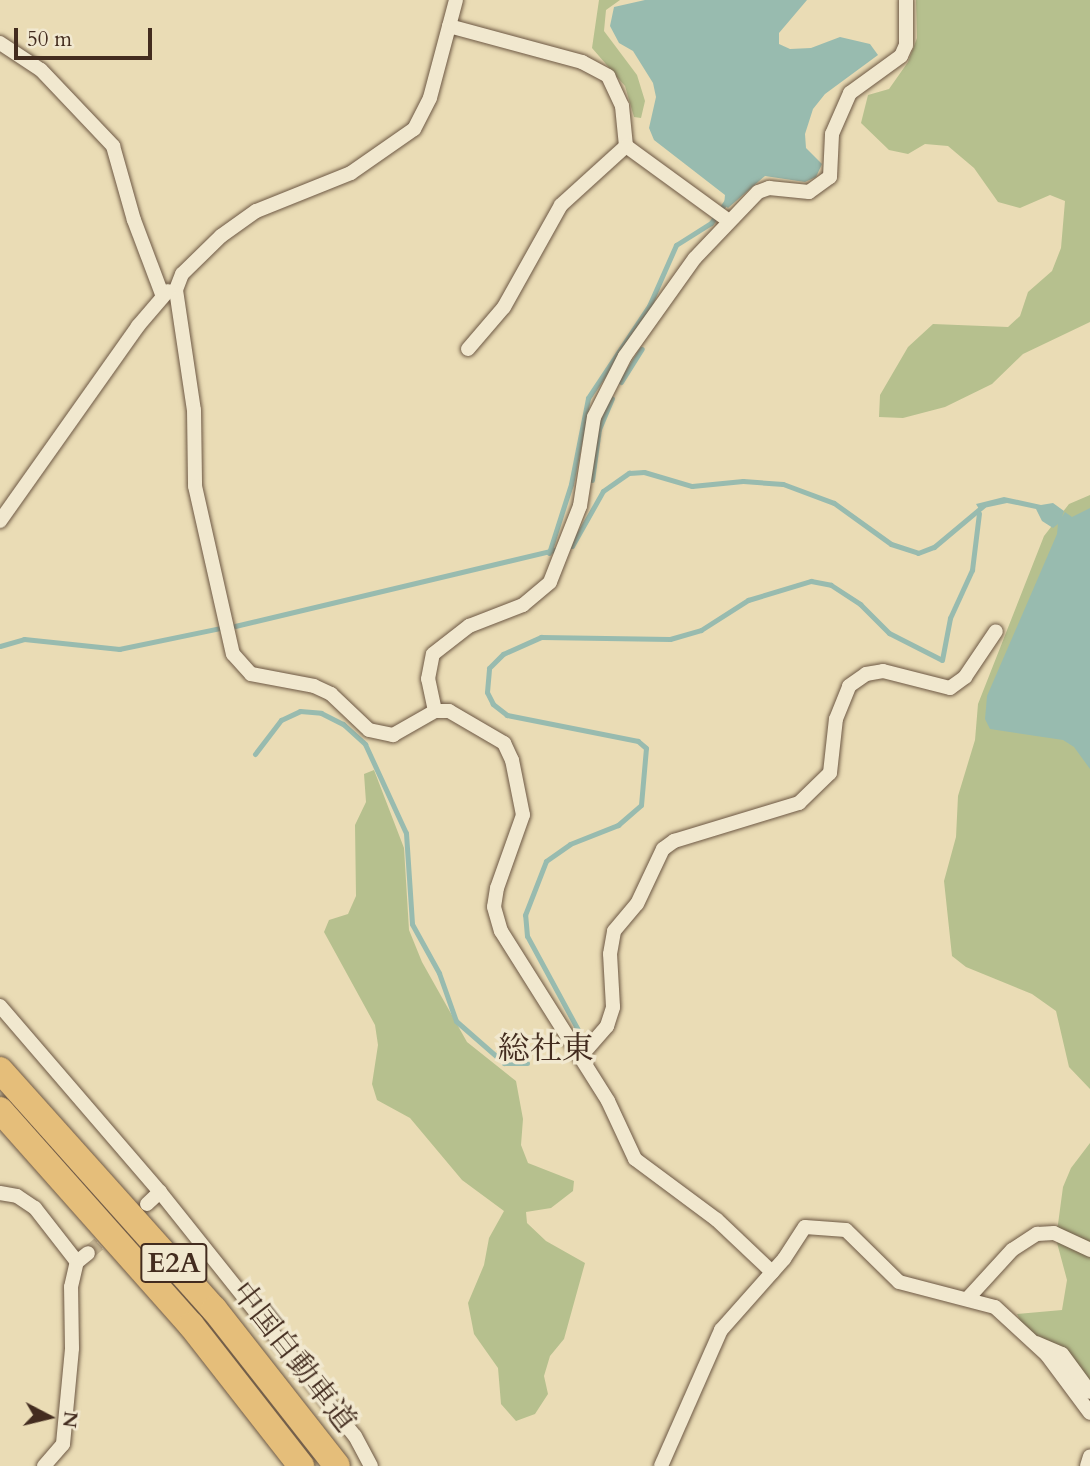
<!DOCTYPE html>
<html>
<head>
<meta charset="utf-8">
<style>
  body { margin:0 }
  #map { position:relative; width:1090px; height:1466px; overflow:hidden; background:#eadcb5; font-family:Cardo,"Noto Serif JP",serif }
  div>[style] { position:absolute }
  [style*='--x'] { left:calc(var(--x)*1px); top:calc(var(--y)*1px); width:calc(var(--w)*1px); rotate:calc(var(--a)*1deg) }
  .green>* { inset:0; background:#b6c08e }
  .water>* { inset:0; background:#98bbaf }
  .stream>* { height:5px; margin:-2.5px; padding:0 2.5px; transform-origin:2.5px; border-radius:2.5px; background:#98bbaf }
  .minor-tunnel>* { height:14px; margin-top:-7px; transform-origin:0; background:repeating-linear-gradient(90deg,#c9b997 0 14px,transparent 0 21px) }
  .roads { filter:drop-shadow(0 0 2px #6d5844) drop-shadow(0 0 2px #6d5844) }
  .minor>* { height:14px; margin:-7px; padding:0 7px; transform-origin:7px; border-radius:7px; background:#f1e8cf }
  .motorway>* { height:26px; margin:-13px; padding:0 13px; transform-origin:13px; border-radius:13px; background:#e5be7a }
  span { translate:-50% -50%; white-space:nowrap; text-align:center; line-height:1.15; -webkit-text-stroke:7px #f1e8cf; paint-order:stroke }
  .shield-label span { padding:2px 5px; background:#f1e8cf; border:2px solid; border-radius:5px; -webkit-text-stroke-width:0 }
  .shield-label { font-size:28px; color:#432c1f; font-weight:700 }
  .street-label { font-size:30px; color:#432c1f }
  .neighbourhood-label { font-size:32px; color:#432c1f }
  .north { position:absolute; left:14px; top:1382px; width:70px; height:70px; -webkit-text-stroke:5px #f1e8cf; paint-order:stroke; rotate:97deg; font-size:19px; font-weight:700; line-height:28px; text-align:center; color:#432c1f }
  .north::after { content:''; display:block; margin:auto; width:24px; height:32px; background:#432c1f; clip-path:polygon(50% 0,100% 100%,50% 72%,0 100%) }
  .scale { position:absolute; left:14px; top:28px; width:138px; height:32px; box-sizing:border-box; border:4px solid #432c1f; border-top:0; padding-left:9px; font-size:21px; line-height:24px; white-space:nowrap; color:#432c1f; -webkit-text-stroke:5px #f1e8cf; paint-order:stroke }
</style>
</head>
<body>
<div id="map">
  <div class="green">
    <i style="clip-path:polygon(599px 0,620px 0,606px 10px,604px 31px,637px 75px,645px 101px,641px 118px,634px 117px,625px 86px,592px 48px)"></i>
    <i style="clip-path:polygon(916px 0,1090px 0,1090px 322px,1023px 354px,992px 384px,945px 407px,903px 418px,879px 417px,880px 395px,908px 347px,933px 324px,1008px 327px,1020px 316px,1028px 292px,1052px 271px,1061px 248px,1065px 201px,1050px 195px,1020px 208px,998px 202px,974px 168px,948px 146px,925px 144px,908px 154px,889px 150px,861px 123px,868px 95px,889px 89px,908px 62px,917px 38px)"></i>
    <i style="clip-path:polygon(1090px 495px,1090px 1089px,1069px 1067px,1056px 1011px,1032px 994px,966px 967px,952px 956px,944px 881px,956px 837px,958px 796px,975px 740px,978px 704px,1044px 536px,1069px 504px)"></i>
    <i style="clip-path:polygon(374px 770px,404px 848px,409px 930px,422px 962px,467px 1042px,516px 1081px,523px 1119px,521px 1145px,528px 1163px,574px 1181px,573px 1191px,551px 1208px,526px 1212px,527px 1223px,546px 1241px,585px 1263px,564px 1339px,550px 1356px,544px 1376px,548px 1394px,535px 1414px,516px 1421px,501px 1404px,498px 1368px,474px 1334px,468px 1303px,484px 1265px,489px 1238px,504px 1211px,462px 1180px,410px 1118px,377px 1100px,372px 1084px,378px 1045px,375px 1025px,324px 932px,329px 920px,348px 914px,356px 896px,355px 825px,366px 802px,364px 774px)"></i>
    <i style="clip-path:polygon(1090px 1143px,1090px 1389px,1023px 1326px,1017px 1314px,1062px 1310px,1067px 1280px,1056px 1239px,1063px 1187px,1071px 1168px)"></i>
  </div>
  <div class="water">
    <i style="clip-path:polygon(645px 0,807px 0,779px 33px,779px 44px,790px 49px,811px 48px,840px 37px,870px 44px,878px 55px,825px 94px,813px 109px,805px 134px,806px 148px,822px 164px,816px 177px,805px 182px,765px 176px,728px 208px,724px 205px,725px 195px,654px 140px,649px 128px,656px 97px,653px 83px,633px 51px,619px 43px,610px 26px,614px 7px)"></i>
    <i style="clip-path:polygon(1004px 497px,1041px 505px,1053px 503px,1064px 511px,1062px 517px,1065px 512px,1072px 517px,1090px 508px,1090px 769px,1074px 747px,1063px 740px,990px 729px,985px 719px,987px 696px,1057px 534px,1058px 524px,1053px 528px,1042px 521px,1036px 509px,1007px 503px,979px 509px,976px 504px)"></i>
  </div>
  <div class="stream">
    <i style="--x:621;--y:382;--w:39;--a:-58"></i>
    <i style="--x:592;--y:480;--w:51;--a:-82.2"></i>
    <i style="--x:599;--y:429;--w:33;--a:-67"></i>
    <i style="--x:549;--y:553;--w:72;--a:-72.3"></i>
    <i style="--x:571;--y:484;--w:88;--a:-78.8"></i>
    <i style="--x:588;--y:398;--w:110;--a:-56.5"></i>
    <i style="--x:649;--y:306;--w:67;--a:-66.1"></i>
    <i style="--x:676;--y:245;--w:41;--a:-32.2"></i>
    <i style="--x:711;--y:223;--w:28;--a:-55"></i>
    <i style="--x:235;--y:626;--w:346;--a:-13.4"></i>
    <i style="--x:572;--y:546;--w:63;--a:-60.6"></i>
    <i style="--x:603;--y:491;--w:32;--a:-35"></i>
    <i style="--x:629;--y:473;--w:15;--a:-4"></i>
    <i style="--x:644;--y:472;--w:50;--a:16.3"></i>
    <i style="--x:692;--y:486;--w:51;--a:-5.6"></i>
    <i style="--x:743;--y:481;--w:40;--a:4.3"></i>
    <i style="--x:783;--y:484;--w:54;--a:20.4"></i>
    <i style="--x:834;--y:503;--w:70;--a:35.7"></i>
    <i style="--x:891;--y:544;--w:28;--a:18"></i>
    <i style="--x:918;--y:553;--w:17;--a:-21"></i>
    <i style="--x:934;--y:547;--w:64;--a:-39.9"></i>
    <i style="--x:0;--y:646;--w:25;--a:-16"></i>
    <i style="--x:24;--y:639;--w:96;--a:6"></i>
    <i style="--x:119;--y:649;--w:103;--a:-11.7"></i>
    <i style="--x:255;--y:754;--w:43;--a:-52.6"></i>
    <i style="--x:281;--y:720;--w:21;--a:-25"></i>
    <i style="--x:300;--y:711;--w:21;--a:5"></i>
    <i style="--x:321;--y:713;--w:25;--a:27"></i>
    <i style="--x:343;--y:724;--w:30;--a:42"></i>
    <i style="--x:365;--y:744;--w:98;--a:65.3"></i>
    <i style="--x:406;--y:833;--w:91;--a:86.2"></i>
    <i style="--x:412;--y:924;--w:56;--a:61.1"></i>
    <i style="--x:439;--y:973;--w:51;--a:70.5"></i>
    <i style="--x:456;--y:1021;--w:64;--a:41.2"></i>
    <i style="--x:504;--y:1063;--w:23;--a:0"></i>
    <i style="--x:583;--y:1039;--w:117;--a:-118.5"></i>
    <i style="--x:527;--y:936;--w:21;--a:-95"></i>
    <i style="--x:525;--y:915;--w:58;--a:-68.7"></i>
    <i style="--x:546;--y:861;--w:29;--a:-35"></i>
    <i style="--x:570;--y:844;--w:52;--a:-21.6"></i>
    <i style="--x:618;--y:825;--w:30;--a:-41"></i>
    <i style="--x:641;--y:805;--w:57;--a:-85"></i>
    <i style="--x:646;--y:748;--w:11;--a:-139"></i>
    <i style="--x:638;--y:741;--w:134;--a:-168.8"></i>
    <i style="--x:507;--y:715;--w:18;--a:-142"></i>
    <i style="--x:493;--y:704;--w:13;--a:-117"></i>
    <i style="--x:487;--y:692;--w:24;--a:-85"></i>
    <i style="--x:489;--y:668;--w:20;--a:-45"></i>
    <i style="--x:503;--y:654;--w:42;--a:-24.1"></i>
    <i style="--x:541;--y:637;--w:129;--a:0.9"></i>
    <i style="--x:670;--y:639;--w:32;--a:-16"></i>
    <i style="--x:701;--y:630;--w:56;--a:-32.6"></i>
    <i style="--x:748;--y:600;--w:66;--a:-16.8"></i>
    <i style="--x:811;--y:581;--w:20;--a:11"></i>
    <i style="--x:831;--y:585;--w:35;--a:33"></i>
    <i style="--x:860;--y:604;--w:41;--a:45"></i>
    <i style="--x:889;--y:633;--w:59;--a:27"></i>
    <i style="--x:942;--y:660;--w:43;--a:-79.2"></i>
    <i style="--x:950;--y:618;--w:53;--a:-65.4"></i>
    <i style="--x:972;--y:570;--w:57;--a:-83"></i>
  </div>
  <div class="minor-tunnel">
    <i style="--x:88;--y:1253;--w:34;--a:-40"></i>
  </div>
  <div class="roads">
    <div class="minor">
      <i style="--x:456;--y:0;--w:101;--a:104.9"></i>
      <i style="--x:430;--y:98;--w:35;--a:117"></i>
      <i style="--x:414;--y:129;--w:77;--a:145.1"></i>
      <i style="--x:351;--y:173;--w:102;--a:158.2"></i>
      <i style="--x:256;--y:211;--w:43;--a:144.5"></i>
      <i style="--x:221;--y:236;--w:54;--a:135.7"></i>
      <i style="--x:182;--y:274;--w:17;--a:111"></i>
      <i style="--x:176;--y:290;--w:121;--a:81.5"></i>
      <i style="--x:194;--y:410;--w:76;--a:89.2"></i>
      <i style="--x:195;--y:486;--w:172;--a:77.3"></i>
      <i style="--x:233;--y:654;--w:27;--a:48"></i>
      <i style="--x:251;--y:674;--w:64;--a:10.8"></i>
      <i style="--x:314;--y:686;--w:19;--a:25"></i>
      <i style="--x:331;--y:694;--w:52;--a:43.5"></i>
      <i style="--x:369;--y:730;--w:25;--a:12"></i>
      <i style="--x:393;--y:735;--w:48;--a:-29.7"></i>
      <i style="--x:435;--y:711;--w:14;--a:0"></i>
      <i style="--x:449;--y:711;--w:64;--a:30.2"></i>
      <i style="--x:504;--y:743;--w:19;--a:65"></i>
      <i style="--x:512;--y:760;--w:56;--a:78.7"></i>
      <i style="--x:523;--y:815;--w:77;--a:109.6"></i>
      <i style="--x:497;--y:888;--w:19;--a:99"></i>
      <i style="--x:494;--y:907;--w:25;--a:74"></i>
      <i style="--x:501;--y:931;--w:201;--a:57.8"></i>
      <i style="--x:608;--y:1101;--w:64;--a:65"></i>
      <i style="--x:635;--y:1159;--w:102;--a:36.6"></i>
      <i style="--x:717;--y:1220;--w:76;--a:43.4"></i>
      <i style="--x:449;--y:26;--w:138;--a:15.1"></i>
      <i style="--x:582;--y:62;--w:30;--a:28"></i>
      <i style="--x:608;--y:76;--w:33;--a:65"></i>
      <i style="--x:622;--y:106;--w:40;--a:84.3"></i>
      <i style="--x:626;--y:146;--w:127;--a:36.1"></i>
      <i style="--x:0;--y:43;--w:49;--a:33.4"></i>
      <i style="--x:41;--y:70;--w:105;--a:46.5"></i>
      <i style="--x:113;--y:146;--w:77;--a:74.2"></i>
      <i style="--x:134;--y:220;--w:79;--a:69.3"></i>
      <i style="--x:468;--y:349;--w:55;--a:-49.4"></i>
      <i style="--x:504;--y:307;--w:117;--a:-60.8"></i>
      <i style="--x:561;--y:205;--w:88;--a:-42.2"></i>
      <i style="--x:0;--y:521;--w:239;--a:-54.7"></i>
      <i style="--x:138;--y:326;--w:46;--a:-49.4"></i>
      <i style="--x:435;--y:711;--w:33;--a:-102"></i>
      <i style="--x:428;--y:679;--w:25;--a:-79"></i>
      <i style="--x:433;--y:654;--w:46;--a:-37.9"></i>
      <i style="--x:469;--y:626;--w:58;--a:-21.3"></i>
      <i style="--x:523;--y:605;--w:35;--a:-40"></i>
      <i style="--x:550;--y:582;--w:82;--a:-68.5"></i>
      <i style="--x:580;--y:506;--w:90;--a:-81.1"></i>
      <i style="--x:594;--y:417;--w:68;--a:-63.1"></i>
      <i style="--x:625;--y:356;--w:120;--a:-54.5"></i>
      <i style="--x:695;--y:258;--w:91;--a:-46.3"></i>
      <i style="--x:758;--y:192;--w:12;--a:-20"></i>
      <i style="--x:769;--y:188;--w:40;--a:5.7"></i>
      <i style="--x:809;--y:192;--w:26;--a:-36"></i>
      <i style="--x:830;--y:177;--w:43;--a:-87.3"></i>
      <i style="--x:832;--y:134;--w:45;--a:-66.3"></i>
      <i style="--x:850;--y:93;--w:63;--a:-36"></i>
      <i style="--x:901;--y:56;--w:12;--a:-66"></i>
      <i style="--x:906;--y:45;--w:45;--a:-90"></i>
      <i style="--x:0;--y:1006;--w:245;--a:49.3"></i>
      <i style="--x:160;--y:1192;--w:312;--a:51.4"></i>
      <i style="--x:355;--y:1436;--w:34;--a:62"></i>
      <i style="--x:581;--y:1056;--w:40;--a:-49"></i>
      <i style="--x:607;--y:1026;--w:20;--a:-72"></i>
      <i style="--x:613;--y:1007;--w:53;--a:-93.2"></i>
      <i style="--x:610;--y:954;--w:23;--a:-80"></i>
      <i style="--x:614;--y:931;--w:35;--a:-50"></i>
      <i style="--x:637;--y:904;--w:61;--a:-64.7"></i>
      <i style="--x:663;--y:849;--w:14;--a:-36"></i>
      <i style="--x:674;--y:841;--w:131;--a:-16.9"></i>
      <i style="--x:799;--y:803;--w:43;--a:-44.1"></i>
      <i style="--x:830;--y:773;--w:54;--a:-83.7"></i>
      <i style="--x:836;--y:719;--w:35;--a:-68"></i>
      <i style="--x:849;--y:686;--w:21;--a:-35"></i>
      <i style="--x:866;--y:674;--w:17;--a:-10"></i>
      <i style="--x:883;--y:671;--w:69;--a:14.2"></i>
      <i style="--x:950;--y:688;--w:19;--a:-36"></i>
      <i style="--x:965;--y:677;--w:55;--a:-56"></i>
      <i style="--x:0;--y:1193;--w:17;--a:10"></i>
      <i style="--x:17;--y:1196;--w:22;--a:34"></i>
      <i style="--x:35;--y:1208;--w:68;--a:52.1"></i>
      <i style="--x:147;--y:1204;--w:18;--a:-43"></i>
      <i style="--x:969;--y:1297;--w:64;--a:-47.5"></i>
      <i style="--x:1012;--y:1250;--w:30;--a:-33"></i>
      <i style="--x:1037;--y:1234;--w:17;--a:-3"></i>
      <i style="--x:1054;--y:1233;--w:40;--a:25"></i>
      <i style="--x:1036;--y:1343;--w:28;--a:23"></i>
      <i style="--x:1062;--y:1354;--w:47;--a:53.6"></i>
      <i style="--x:44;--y:1466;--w:29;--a:-49"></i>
      <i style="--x:63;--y:1444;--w:96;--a:-84.6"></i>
      <i style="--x:72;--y:1348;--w:61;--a:-90.9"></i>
      <i style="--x:71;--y:1287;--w:26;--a:-77"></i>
      <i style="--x:77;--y:1262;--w:14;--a:-39"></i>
      <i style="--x:661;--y:1466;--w:149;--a:-66.2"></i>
      <i style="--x:721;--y:1330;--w:95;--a:-48.4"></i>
      <i style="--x:784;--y:1259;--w:38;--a:-57"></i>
      <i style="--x:805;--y:1227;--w:41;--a:4.2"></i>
      <i style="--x:846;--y:1230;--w:74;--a:44.5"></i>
      <i style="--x:899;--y:1282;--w:99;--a:14.6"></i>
      <i style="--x:995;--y:1307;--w:71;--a:42.7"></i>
      <i style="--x:1047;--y:1355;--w:72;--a:53.4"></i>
      <i style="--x:1087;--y:1466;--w:10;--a:-73"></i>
    </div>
    <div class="motorway">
      <i style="--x:0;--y:1070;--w:321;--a:48.2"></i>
      <i style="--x:214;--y:1309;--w:199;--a:51.9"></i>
      <i style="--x:0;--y:1110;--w:288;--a:48.4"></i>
      <i style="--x:191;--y:1325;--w:179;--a:52"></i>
    </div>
  </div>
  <div class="shield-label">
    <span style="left:174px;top:1263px">E2A</span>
  </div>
  <div class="street-label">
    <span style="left:293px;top:1357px;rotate:52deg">中国自動車道</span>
  </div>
  <div class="neighbourhood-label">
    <span style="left:546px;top:1049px">総社東</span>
  </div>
  <div class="north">N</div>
  <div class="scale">50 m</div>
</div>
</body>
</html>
